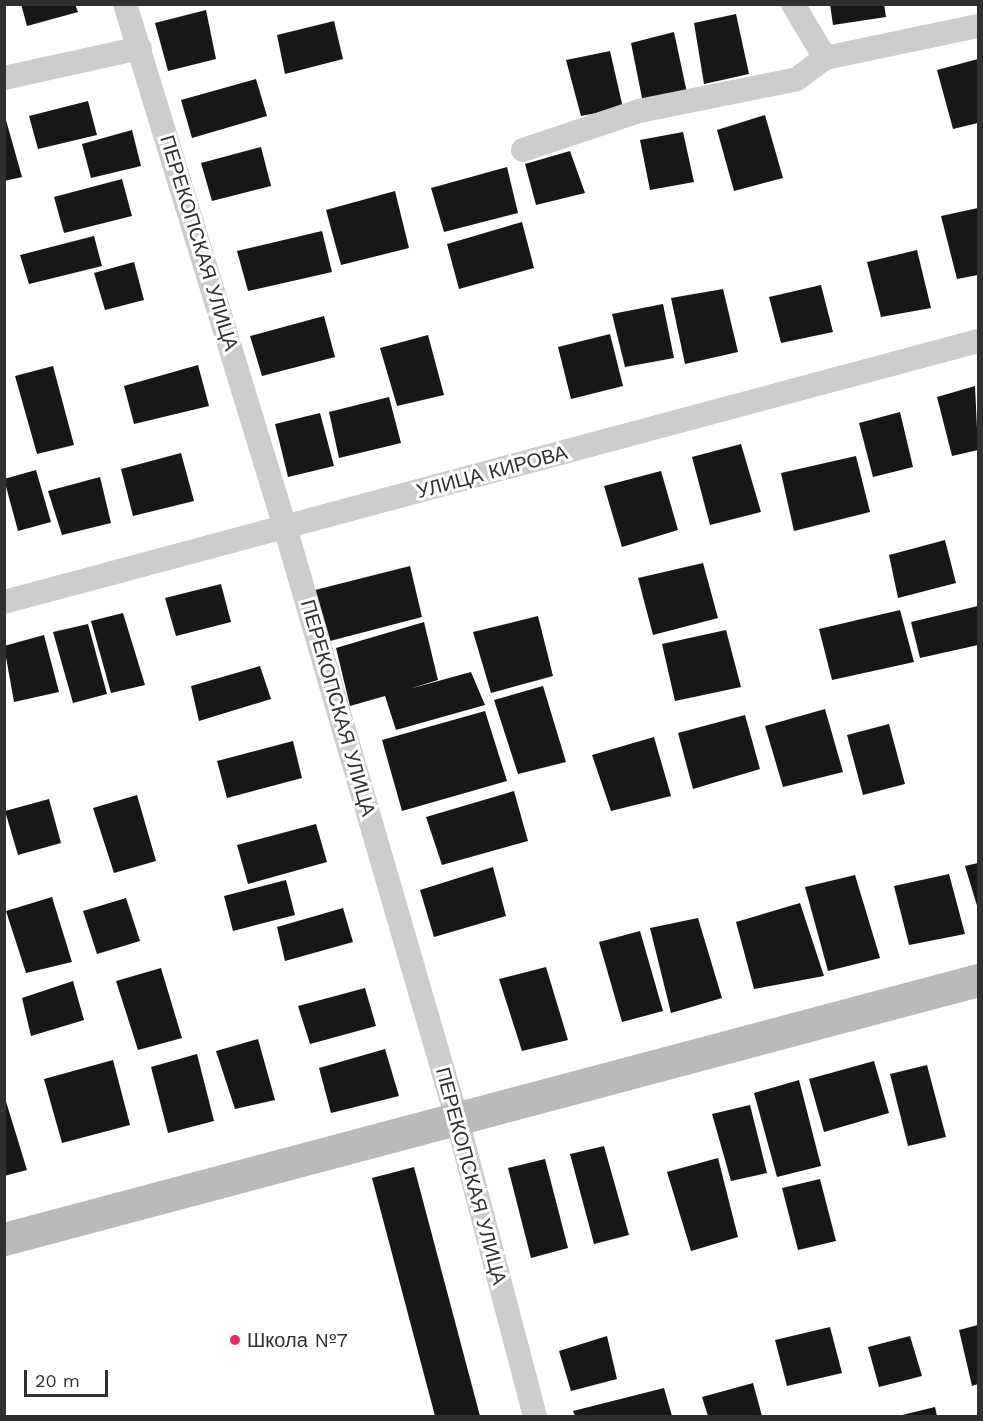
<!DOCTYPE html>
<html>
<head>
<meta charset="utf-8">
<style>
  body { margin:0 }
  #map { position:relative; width:983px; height:1421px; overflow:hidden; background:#fff; font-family:"Work Sans",sans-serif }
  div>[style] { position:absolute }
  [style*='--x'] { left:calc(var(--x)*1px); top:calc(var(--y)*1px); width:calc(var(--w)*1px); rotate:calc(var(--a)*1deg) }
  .building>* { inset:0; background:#171717 }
  .minor>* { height:24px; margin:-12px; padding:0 12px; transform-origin:12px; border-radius:12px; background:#cdcdcd }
  .secondary>* { height:33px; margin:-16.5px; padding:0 16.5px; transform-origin:16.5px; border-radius:16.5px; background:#bababa }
  .dots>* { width:16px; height:16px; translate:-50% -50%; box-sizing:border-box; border:3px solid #fff; border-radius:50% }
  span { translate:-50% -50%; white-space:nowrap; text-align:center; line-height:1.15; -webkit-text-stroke:6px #fff; paint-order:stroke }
  .street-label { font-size:20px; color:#303030 }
  .poi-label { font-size:20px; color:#303030 }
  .left { translate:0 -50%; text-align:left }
  .frame { position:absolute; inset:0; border:6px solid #303030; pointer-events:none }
  .scale { position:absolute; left:24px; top:1370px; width:84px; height:27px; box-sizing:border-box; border:3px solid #303030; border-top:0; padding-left:8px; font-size:18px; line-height:21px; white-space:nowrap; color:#303030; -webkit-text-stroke:4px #fff; paint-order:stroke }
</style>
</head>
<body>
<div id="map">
  <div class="building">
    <i style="clip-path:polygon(21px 4px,75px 4px,78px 12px,27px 26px)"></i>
    <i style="clip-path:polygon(830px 4px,884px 4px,886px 17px,833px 25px)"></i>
    <i style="clip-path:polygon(206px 10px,216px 59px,168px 71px,155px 23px)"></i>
    <i style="clip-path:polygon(736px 14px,749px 74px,704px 84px,694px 23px)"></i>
    <i style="clip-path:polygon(334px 21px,343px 59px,285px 74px,277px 35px)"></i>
    <i style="clip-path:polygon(674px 32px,687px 93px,643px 103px,631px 43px)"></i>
    <i style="clip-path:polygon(610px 51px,623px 108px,581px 116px,566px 60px)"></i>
    <i style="clip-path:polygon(978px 59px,978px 123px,953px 129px,937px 70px)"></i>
    <i style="clip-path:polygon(256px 79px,267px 116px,192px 138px,181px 100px)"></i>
    <i style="clip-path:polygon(88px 101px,97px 135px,38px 149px,29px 116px)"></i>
    <i style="clip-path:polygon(765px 115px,783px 178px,734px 191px,717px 130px)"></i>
    <i style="clip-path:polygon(6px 120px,22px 177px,4px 181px,4px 121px)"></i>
    <i style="clip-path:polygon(132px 130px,141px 166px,91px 178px,82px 144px)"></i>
    <i style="clip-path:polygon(683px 132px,694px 182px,650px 190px,640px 140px)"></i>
    <i style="clip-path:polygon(261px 147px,271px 186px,212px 201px,201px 163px)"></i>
    <i style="clip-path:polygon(570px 151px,585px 193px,536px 205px,525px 164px)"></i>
    <i style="clip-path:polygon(507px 167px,518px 213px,444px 232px,431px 188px)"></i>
    <i style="clip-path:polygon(122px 179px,132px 216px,64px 233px,54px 197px)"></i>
    <i style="clip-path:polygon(395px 191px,409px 248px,341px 265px,326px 210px)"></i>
    <i style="clip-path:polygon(978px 208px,978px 275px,957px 279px,941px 216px)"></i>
    <i style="clip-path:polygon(522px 222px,534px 268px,459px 289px,447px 244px)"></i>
    <i style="clip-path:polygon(322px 231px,332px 272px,248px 291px,237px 251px)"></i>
    <i style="clip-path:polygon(94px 236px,102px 266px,29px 284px,20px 255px)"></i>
    <i style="clip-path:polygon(917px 250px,931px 308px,881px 317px,867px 262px)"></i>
    <i style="clip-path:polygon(134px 262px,144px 300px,105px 310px,94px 273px)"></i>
    <i style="clip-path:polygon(821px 285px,833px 332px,781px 343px,769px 297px)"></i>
    <i style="clip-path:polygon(723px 289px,738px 352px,685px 364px,671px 298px)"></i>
    <i style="clip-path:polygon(663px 304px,674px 358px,625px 367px,612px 314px)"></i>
    <i style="clip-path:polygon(324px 316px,335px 357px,262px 376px,250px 336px)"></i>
    <i style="clip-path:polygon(610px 334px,623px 386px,571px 399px,558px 347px)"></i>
    <i style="clip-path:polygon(428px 335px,444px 395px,397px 406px,380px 348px)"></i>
    <i style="clip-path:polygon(198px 365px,209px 406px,134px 424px,124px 386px)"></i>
    <i style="clip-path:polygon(53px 366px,74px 445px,37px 454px,15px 376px)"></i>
    <i style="clip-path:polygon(975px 386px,978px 450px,952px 456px,937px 397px)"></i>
    <i style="clip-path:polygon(389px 397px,401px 443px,339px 458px,329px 412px)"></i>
    <i style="clip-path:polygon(900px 412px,913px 467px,873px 477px,859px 423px)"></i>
    <i style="clip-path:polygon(320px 413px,334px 466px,288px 477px,275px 424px)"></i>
    <i style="clip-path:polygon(741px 444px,761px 512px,710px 525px,692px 457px)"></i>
    <i style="clip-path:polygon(181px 453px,194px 501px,133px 516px,121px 469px)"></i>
    <i style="clip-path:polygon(856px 456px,870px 512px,794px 531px,781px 473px)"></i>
    <i style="clip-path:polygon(36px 470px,51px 522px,18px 531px,4px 479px)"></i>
    <i style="clip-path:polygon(661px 471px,678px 530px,622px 547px,604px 486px)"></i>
    <i style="clip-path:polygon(100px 477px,111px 523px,62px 535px,48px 491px)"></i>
    <i style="clip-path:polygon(945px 540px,956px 583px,898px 598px,889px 555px)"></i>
    <i style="clip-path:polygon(703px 563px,718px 618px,653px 635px,638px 578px)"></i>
    <i style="clip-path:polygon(410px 566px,422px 617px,330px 641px,315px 590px)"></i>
    <i style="clip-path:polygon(221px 584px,231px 622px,176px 636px,165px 598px)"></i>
    <i style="clip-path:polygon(978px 606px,978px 645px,920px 658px,911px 622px)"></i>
    <i style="clip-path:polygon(900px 610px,914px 662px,832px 680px,819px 629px)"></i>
    <i style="clip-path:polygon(123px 613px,145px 685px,111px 693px,91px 621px)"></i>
    <i style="clip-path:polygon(538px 616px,553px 676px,491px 693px,473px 632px)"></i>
    <i style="clip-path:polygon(424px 622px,438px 680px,409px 689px,471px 672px,485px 705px,396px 730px,385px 696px,350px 706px,336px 648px)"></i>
    <i style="clip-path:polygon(88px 624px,107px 694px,73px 703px,53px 632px)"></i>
    <i style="clip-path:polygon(726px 630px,741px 687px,675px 701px,662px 644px)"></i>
    <i style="clip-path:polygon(44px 635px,59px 692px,14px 702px,4px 646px)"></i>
    <i style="clip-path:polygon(260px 666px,271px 699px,199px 721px,191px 686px)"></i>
    <i style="clip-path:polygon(543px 686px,566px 762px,518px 774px,494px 700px)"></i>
    <i style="clip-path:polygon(825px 709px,843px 772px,783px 787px,765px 726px)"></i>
    <i style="clip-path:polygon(485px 711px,507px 781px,402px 811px,382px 740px)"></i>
    <i style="clip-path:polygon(745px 715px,760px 769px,693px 789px,678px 733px)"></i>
    <i style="clip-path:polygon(889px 724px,905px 784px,863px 795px,847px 735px)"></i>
    <i style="clip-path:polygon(654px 737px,671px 796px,611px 811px,592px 755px)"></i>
    <i style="clip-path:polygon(293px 741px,302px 778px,227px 798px,217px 761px)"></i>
    <i style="clip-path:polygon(514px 791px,528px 841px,442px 865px,426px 817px)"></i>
    <i style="clip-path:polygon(137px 795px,156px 861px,114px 873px,93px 808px)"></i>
    <i style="clip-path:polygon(49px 799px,61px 843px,18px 855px,5px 811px)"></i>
    <i style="clip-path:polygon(316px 824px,327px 862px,248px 884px,237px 845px)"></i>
    <i style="clip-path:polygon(978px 863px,978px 909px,965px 866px)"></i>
    <i style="clip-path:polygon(493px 867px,506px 916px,434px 937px,420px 890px)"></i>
    <i style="clip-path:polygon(949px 874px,965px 934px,909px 945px,894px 886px)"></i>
    <i style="clip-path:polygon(855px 875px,880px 958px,828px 971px,805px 887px)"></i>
    <i style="clip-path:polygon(286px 880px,295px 915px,233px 931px,224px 896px)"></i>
    <i style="clip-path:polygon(52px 897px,72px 962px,26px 973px,6px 911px)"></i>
    <i style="clip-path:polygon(126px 898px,140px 941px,97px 954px,83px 911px)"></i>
    <i style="clip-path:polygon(800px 903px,824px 976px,754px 989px,736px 922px)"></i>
    <i style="clip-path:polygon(343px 908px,353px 942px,285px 961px,277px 927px)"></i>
    <i style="clip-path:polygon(698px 918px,722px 998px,671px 1013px,650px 928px)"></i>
    <i style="clip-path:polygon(640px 931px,663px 1011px,622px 1022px,599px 942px)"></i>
    <i style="clip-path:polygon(546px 967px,568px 1040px,522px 1051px,499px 979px)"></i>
    <i style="clip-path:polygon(161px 968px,182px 1038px,138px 1050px,116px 981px)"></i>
    <i style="clip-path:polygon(73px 981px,84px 1020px,31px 1036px,22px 998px)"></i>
    <i style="clip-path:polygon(365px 988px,376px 1026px,310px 1044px,298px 1006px)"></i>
    <i style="clip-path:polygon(258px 1039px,275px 1100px,235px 1109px,216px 1051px)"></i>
    <i style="clip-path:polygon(385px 1049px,399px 1096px,331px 1113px,319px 1068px)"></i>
    <i style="clip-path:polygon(197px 1054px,214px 1121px,168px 1133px,151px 1067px)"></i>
    <i style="clip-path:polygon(113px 1060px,130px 1125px,62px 1143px,44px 1079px)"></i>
    <i style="clip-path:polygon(874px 1061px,889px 1113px,824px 1132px,809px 1079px)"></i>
    <i style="clip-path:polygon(927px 1065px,946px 1137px,908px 1146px,890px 1074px)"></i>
    <i style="clip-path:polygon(799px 1080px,821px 1166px,777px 1177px,754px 1093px)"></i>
    <i style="clip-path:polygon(4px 1095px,27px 1170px,4px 1176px)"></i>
    <i style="clip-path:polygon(750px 1105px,767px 1173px,731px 1181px,712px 1114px)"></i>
    <i style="clip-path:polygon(604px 1146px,629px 1235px,594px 1244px,570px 1154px)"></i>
    <i style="clip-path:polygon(718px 1158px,738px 1237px,691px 1251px,667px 1172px)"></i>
    <i style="clip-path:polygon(545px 1159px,568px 1248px,531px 1258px,508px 1168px)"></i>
    <i style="clip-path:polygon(414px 1167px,480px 1416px,435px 1416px,372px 1178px)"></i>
    <i style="clip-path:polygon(820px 1179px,836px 1241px,798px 1250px,782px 1188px)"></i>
    <i style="clip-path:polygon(978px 1325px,978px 1384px,972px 1386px,959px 1330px)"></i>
    <i style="clip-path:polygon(830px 1327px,842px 1373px,787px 1386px,775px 1340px)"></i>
    <i style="clip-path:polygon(607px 1336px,617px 1379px,571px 1391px,559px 1351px)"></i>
    <i style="clip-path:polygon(910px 1336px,922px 1376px,879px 1387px,868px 1347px)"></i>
    <i style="clip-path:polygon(753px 1383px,762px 1416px,708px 1416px,702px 1397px)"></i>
    <i style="clip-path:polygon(664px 1388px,672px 1416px,575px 1416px,573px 1411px)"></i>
    <i style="clip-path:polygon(935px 1407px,937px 1416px,898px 1416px)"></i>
  </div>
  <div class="minor">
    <i style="--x:125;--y:4;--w:547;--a:72.99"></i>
    <i style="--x:285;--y:527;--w:616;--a:73.8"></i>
    <i style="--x:457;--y:1119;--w:307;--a:75.3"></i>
    <i style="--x:793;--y:4;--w:63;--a:59.3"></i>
    <i style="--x:825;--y:58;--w:156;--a:-11.8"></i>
    <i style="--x:4;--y:78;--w:139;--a:-12.4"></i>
    <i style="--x:523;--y:150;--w:122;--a:-18.6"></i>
    <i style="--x:639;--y:111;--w:161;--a:-11.4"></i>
    <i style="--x:797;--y:79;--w:35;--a:-37"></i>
    <i style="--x:4;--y:602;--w:1008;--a:-15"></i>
  </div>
  <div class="secondary">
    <i style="--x:4;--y:1239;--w:1008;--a:-14.89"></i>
  </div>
  <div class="dots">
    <i style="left:235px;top:1340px;background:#f72258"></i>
  </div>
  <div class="street-label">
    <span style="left:199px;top:243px;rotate:73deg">ПЕРЕКОПСКАЯ УЛИЦА</span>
    <span style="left:492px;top:472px;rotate:-15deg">УЛИЦА КИРОВА</span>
    <span style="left:338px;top:708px;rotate:74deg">ПЕРЕКОПСКАЯ УЛИЦА</span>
    <span style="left:471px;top:1176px;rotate:75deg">ПЕРЕКОПСКАЯ УЛИЦА</span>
  </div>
  <div class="poi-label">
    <span class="left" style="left:247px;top:1340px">Школа №7</span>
  </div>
  <div class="frame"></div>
  <div class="scale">20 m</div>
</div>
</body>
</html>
